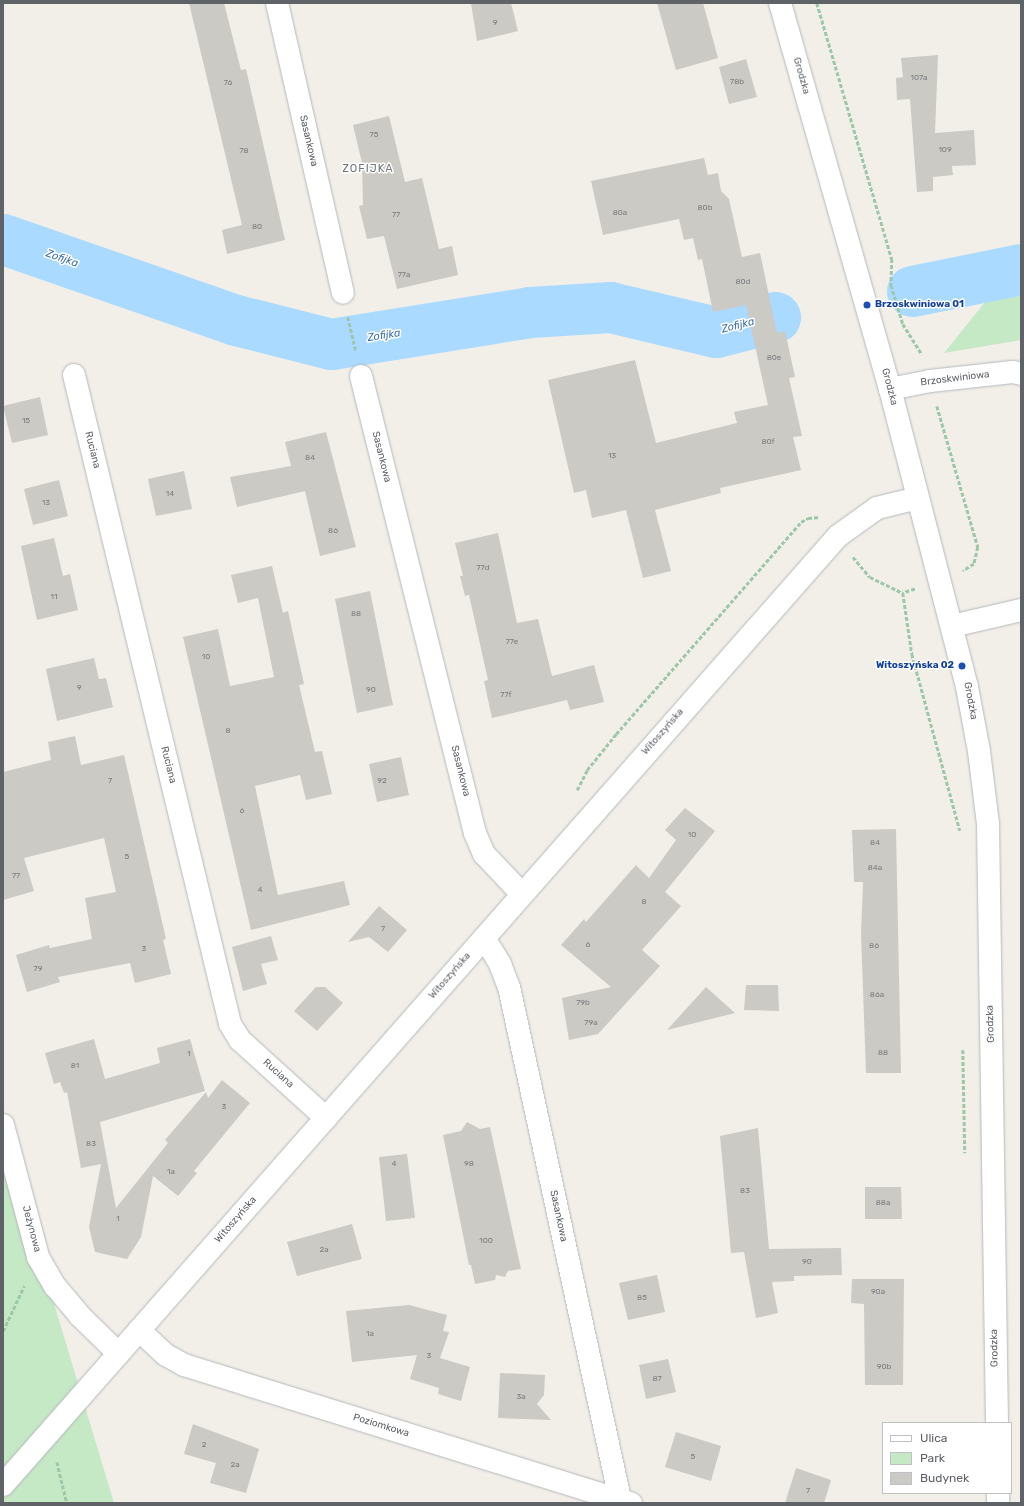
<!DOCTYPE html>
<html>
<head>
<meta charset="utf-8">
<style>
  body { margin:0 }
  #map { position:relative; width:1024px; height:1506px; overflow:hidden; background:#f1efe8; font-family:Rubik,sans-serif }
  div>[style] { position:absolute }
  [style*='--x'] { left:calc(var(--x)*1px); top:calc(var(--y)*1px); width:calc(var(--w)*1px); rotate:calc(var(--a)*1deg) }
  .green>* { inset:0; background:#c5e8c5 }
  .river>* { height:51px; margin:-25.5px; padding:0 25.5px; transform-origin:25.5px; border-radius:25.5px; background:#aadaff }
  .building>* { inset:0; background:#cccac5 }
  .path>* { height:2.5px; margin-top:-1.25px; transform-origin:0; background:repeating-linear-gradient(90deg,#9cc7a9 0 4px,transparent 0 6px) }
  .roads { filter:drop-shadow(0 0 1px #b5b8bc) drop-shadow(0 0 1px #b5b8bc) }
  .street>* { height:22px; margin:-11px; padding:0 11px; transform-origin:11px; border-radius:11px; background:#fff }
  .secondary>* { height:22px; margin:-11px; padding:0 11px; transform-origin:11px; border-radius:11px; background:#fff }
  .dots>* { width:11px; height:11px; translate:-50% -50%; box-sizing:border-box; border:2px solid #fff; border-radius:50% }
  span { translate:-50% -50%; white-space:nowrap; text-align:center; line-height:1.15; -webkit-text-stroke:3px #fff; paint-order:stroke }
  .number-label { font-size:8px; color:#7a7d7f }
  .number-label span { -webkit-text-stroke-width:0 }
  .street-label { font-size:10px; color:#5f6368 }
  .transit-label { font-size:10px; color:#164399; font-weight:700 }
  .left { translate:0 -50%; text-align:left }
  .right { translate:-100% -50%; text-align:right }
  .neighbourhood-label { font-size:11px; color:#70757a; letter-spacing:1px }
  .water-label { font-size:11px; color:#4174aa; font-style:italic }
  .frame { position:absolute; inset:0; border:4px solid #5f6368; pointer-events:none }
  .legend { position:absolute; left:882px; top:1422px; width:130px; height:72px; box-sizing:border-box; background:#fff; border:1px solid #bfc1c3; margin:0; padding:5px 7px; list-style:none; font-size:12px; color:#5f6368 }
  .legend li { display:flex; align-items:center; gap:8px; height:20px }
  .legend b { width:20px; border:1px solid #bfc1c3 }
</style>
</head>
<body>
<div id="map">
  <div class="green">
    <i style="clip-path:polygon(1021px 293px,1021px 340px,944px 353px,986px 301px)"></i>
    <i style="clip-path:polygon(3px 1134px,114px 1503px,3px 1503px)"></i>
  </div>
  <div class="river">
    <i style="--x:3;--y:239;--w:247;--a:19.2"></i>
    <i style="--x:236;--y:320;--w:98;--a:14.2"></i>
    <i style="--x:331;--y:344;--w:202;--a:-9.1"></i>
    <i style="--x:530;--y:312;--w:80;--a:-3.6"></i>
    <i style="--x:610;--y:307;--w:109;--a:13.3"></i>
    <i style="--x:716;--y:332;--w:61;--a:-14.3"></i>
    <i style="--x:912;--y:291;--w:111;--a:-11.4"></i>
  </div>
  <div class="building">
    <i style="clip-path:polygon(189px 3px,224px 3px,241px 70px,246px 69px,285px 240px,227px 254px,222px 230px,242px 225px)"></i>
    <i style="clip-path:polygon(471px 3px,511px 3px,518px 31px,477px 41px)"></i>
    <i style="clip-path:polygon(657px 3px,703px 3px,718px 58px,676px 70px)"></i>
    <i style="clip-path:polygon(938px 55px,935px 133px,974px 130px,976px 165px,952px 166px,953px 175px,933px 177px,933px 191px,917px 192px,910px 99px,897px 100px,896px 78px,903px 77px,901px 58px)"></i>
    <i style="clip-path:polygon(746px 59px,757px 97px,729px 104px,719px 67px)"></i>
    <i style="clip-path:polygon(389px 116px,405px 182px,422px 178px,439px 249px,452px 246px,458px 275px,397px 289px,384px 236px,367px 239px,359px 206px,363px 205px,362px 163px,353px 125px)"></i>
    <i style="clip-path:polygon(704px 158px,708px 175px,718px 173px,721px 191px,729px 199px,742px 257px,760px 253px,777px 333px,785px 331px,795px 377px,789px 378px,802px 436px,793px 437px,801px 470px,720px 488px,721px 493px,655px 510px,671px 571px,643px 578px,626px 510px,592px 518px,586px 490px,574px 493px,548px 380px,635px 360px,656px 443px,737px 423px,734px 412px,768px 405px,746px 305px,713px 312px,702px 259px,698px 260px,693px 238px,684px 240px,679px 219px,603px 235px,591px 181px)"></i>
    <i style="clip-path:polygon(40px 397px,48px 435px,12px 443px,3px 406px)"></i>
    <i style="clip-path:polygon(326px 432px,356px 547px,320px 556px,305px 491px,237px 507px,230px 477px,291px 466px,285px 442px)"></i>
    <i style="clip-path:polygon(184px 471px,192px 509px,156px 516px,148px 479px)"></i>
    <i style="clip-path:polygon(59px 480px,68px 516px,33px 525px,24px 489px)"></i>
    <i style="clip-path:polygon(498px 533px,517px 623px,538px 619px,552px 676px,594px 665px,604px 702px,570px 710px,567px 700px,492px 718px,484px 681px,488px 680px,469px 595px,465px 596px,460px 576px,463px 576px,455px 543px)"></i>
    <i style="clip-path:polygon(54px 538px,63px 576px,70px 574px,78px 610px,37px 620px,21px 546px)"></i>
    <i style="clip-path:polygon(272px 566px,283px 613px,288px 611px,304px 684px,299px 685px,315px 752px,322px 751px,332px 794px,306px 800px,300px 775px,255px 786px,278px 895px,344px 881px,350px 905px,251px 930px,183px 637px,218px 629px,230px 686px,274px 677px,258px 598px,238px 603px,231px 575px)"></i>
    <i style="clip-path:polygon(370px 591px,393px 705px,357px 713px,335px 599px)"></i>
    <i style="clip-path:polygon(94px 658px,99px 679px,106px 678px,113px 707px,57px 721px,46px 669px)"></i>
    <i style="clip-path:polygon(75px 736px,81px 765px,124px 755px,166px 939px,163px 940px,171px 974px,135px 983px,130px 963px,58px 977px,60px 982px,27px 992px,16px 955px,49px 945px,50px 948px,92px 939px,85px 898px,116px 892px,104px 838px,24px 858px,34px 891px,3px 900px,3px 772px,51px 760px,48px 742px)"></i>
    <i style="clip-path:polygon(401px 757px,409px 795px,377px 802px,369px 764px)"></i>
    <i style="clip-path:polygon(685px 808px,715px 831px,665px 892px,681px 906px,642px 950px,660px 966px,598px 1034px,569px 1040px,562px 998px,611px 987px,561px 945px,584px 919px,586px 922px,636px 865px,649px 878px,676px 840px,665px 830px)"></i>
    <i style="clip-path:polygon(896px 829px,901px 1073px,866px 1073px,861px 934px,863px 882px,854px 882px,852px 830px)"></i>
    <i style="clip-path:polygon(379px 906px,407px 930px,388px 952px,369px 937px,348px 942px)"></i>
    <i style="clip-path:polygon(271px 936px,278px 960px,261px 964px,267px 984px,243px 991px,232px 947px)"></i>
    <i style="clip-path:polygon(746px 985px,778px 985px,779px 1011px,744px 1010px)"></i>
    <i style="clip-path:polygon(316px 987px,325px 987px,343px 1003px,317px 1031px,294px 1011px)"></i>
    <i style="clip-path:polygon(706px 987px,735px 1013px,667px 1030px)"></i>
    <i style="clip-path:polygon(94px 1039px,105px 1079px,160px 1063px,157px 1048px,190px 1039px,205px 1091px,100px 1122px,116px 1208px,168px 1143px,165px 1140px,206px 1092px,208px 1098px,222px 1080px,250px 1103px,194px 1171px,197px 1173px,178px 1196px,153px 1176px,141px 1237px,127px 1259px,95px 1252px,89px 1227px,101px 1164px,81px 1168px,67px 1092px,64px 1093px,60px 1082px,54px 1084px,45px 1053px)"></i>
    <i style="clip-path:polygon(467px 1122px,480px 1129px,490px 1127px,521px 1269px,508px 1271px,505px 1277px,496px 1275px,495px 1280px,475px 1284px,471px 1265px,469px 1265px,443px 1135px,461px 1131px)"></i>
    <i style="clip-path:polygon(758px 1128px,769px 1249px,841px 1248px,842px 1275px,794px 1276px,794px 1281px,772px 1282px,778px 1313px,756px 1318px,744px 1252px,731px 1253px,720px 1136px)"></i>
    <i style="clip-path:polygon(407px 1154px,415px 1218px,386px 1221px,379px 1157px)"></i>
    <i style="clip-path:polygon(865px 1187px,901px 1187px,902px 1219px,865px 1219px)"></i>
    <i style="clip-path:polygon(352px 1224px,362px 1259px,297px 1276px,287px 1242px)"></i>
    <i style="clip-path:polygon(657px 1275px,665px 1312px,628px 1320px,619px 1283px)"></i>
    <i style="clip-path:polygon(852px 1279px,904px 1279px,903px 1385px,865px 1385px,864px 1304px,851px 1303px)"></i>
    <i style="clip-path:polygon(409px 1305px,447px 1315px,443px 1331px,449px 1332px,440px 1358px,470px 1367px,461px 1401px,438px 1394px,439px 1388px,410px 1379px,417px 1355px,352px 1362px,346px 1311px)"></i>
    <i style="clip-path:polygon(668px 1359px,676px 1392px,646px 1399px,639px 1365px)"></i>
    <i style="clip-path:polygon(500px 1373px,545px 1375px,544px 1395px,537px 1404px,551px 1420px,498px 1418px)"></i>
    <i style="clip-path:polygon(193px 1424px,259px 1449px,246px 1493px,210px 1483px,216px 1463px,184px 1454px)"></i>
    <i style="clip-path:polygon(676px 1432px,721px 1446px,711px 1481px,665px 1467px)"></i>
    <i style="clip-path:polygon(796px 1468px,831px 1480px,824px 1503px,785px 1503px)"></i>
  </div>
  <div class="path">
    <i style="--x:817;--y:3;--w:267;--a:73.7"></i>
    <i style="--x:892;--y:259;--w:26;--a:92"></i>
    <i style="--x:891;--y:285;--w:41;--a:72.9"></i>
    <i style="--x:903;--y:324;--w:36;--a:58"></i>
    <i style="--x:348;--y:317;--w:35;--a:77"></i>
    <i style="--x:937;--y:406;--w:147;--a:73.8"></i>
    <i style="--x:978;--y:547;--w:17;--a:103"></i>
    <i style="--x:974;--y:564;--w:13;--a:148"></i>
    <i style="--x:853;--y:557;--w:26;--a:50"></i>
    <i style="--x:870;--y:577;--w:37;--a:26"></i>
    <i style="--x:915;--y:589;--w:13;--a:162"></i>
    <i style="--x:903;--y:593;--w:62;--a:81.6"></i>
    <i style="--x:912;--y:654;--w:183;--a:74.8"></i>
    <i style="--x:577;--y:790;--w:22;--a:-63"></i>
    <i style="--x:587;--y:770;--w:46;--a:-51.1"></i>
    <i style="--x:616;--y:734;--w:281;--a:-48.9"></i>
    <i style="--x:801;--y:522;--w:8;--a:-30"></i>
    <i style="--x:808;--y:518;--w:12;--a:-5"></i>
    <i style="--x:963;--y:1050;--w:103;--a:88.9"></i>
    <i style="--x:3;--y:1331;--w:50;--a:-65"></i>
    <i style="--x:57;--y:1462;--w:42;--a:76.3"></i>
  </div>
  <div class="roads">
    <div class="street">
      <i style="--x:277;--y:3;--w:297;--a:77.2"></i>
      <i style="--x:74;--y:375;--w:667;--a:76.48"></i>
      <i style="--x:230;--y:1024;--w:19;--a:58"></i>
      <i style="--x:240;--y:1040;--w:116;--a:42.2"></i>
      <i style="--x:361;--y:376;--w:471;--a:76"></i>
      <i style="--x:475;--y:833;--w:23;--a:67"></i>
      <i style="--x:484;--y:854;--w:55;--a:46.5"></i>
      <i style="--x:890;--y:389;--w:41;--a:-11.3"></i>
      <i style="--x:930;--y:381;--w:83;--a:-6.2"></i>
      <i style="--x:1013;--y:372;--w:8;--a:14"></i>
      <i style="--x:952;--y:626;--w:71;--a:-13.1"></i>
      <i style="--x:484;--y:938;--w:31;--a:58"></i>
      <i style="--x:500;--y:964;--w:25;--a:69"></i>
      <i style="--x:509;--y:987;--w:524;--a:77.77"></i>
      <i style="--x:3;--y:1125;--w:137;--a:75.1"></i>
      <i style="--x:38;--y:1257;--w:34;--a:60"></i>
      <i style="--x:55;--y:1286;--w:39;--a:50"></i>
      <i style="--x:80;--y:1316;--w:54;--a:44.3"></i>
      <i style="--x:139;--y:1330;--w:37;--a:43"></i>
      <i style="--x:166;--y:1355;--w:21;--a:29"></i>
      <i style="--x:184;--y:1365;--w:468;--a:17.2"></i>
    </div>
    <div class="secondary">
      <i style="--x:780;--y:3;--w:401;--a:74.1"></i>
      <i style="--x:890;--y:389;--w:308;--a:75.5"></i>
      <i style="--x:967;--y:687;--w:65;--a:79.4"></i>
      <i style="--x:979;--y:751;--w:74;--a:83"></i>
      <i style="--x:988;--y:824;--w:599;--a:89.14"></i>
      <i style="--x:3;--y:1485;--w:1264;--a:-48.66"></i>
      <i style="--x:838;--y:536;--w:48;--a:-35.7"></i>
      <i style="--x:877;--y:508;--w:42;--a:-13.7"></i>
      <i style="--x:998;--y:1493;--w:10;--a:90"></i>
    </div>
  </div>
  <div class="dots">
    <i style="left:867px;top:305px;background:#1a4fb4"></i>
    <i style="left:962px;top:666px;background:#1a4fb4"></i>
  </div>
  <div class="number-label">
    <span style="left:495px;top:23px">9</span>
    <span style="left:919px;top:78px">107a</span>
    <span style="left:737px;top:82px">78b</span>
    <span style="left:228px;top:83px">76</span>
    <span style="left:374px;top:135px">75</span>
    <span style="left:945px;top:150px">109</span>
    <span style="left:244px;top:151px">78</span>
    <span style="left:705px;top:208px">80b</span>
    <span style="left:620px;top:213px">80a</span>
    <span style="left:396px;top:215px">77</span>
    <span style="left:257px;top:227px">80</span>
    <span style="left:404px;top:275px">77a</span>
    <span style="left:743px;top:282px">80d</span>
    <span style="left:774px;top:358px">80e</span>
    <span style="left:26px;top:421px">15</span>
    <span style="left:768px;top:442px">80f</span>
    <span style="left:612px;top:456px">13</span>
    <span style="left:310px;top:458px">84</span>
    <span style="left:170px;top:494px">14</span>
    <span style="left:46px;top:503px">13</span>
    <span style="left:333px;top:531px">86</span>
    <span style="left:483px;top:568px">77d</span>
    <span style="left:54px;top:597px">11</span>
    <span style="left:356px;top:614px">88</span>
    <span style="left:512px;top:642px">77e</span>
    <span style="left:206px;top:657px">10</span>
    <span style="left:79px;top:688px">9</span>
    <span style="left:371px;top:690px">90</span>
    <span style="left:506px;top:695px">77f</span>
    <span style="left:228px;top:731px">8</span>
    <span style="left:110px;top:781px">7</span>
    <span style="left:382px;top:781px">92</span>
    <span style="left:242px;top:811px">6</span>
    <span style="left:692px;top:835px">10</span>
    <span style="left:875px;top:843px">84</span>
    <span style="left:127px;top:857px">5</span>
    <span style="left:875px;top:868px">84a</span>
    <span style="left:16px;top:876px">77</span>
    <span style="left:260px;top:890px">4</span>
    <span style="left:644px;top:902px">8</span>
    <span style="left:383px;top:929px">7</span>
    <span style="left:588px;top:945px">6</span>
    <span style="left:874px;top:946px">86</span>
    <span style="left:144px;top:949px">3</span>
    <span style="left:38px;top:969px">79</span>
    <span style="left:877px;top:995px">86a</span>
    <span style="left:583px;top:1003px">79b</span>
    <span style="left:591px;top:1023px">79a</span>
    <span style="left:883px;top:1053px">88</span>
    <span style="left:189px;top:1054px">1</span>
    <span style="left:75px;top:1066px">81</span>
    <span style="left:224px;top:1107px">3</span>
    <span style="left:91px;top:1144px">83</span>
    <span style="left:394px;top:1164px">4</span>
    <span style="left:469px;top:1164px">98</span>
    <span style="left:171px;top:1172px">1a</span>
    <span style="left:745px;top:1191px">83</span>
    <span style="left:883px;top:1203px">88a</span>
    <span style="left:118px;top:1219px">1</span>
    <span style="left:486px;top:1241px">100</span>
    <span style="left:324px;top:1250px">2a</span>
    <span style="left:807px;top:1262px">90</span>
    <span style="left:878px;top:1292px">90a</span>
    <span style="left:642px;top:1298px">85</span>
    <span style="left:370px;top:1334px">1a</span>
    <span style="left:429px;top:1356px">3</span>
    <span style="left:884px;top:1367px">90b</span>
    <span style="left:657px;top:1379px">87</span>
    <span style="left:521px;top:1397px">3a</span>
    <span style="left:204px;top:1445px">2</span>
    <span style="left:693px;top:1457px">5</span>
    <span style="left:235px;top:1465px">2a</span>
    <span style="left:808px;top:1491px">7</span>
  </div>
  <div class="street-label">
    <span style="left:801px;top:76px;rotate:74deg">Grodzka</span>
    <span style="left:308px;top:141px;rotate:77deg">Sasankowa</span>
    <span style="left:955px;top:379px;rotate:-7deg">Brzoskwiniowa</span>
    <span style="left:889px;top:387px;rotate:75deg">Grodzka</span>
    <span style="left:92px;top:450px;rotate:76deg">Ruciana</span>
    <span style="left:381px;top:457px;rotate:76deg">Sasankowa</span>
    <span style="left:970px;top:701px;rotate:79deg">Grodzka</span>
    <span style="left:663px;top:732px;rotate:-49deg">Witoszyńska</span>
    <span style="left:168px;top:765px;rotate:76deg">Ruciana</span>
    <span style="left:460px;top:771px;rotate:76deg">Sasankowa</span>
    <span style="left:450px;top:976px;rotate:-49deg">Witoszyńska</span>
    <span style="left:991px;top:1024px;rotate:-92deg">Grodzka</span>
    <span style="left:278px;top:1074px;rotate:42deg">Ruciana</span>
    <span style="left:558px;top:1216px;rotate:78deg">Sasankowa</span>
    <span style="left:236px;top:1220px;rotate:-49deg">Witoszyńska</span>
    <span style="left:31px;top:1229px;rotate:75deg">Jeżynowa</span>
    <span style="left:995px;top:1348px;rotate:-91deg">Grodzka</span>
    <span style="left:381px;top:1426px;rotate:17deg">Poziomkowa</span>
  </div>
  <div class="transit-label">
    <span class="left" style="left:875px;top:305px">Brzoskwiniowa 01</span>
    <span class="right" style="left:954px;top:666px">Witoszyńska 02</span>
  </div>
  <div class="neighbourhood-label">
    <span style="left:368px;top:169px">ZOFIJKA</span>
  </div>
  <div class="water-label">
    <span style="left:62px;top:259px;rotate:19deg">Zofijka</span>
    <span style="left:738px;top:326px;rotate:-14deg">Zofijka</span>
    <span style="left:384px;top:336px;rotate:-9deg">Zofijka</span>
  </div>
  <div class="frame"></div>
  <ul class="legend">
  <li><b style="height:5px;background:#fff"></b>Ulica</li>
  <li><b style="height:11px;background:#c5e8c5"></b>Park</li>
  <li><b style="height:11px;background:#cccac5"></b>Budynek</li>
  </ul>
</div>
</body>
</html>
